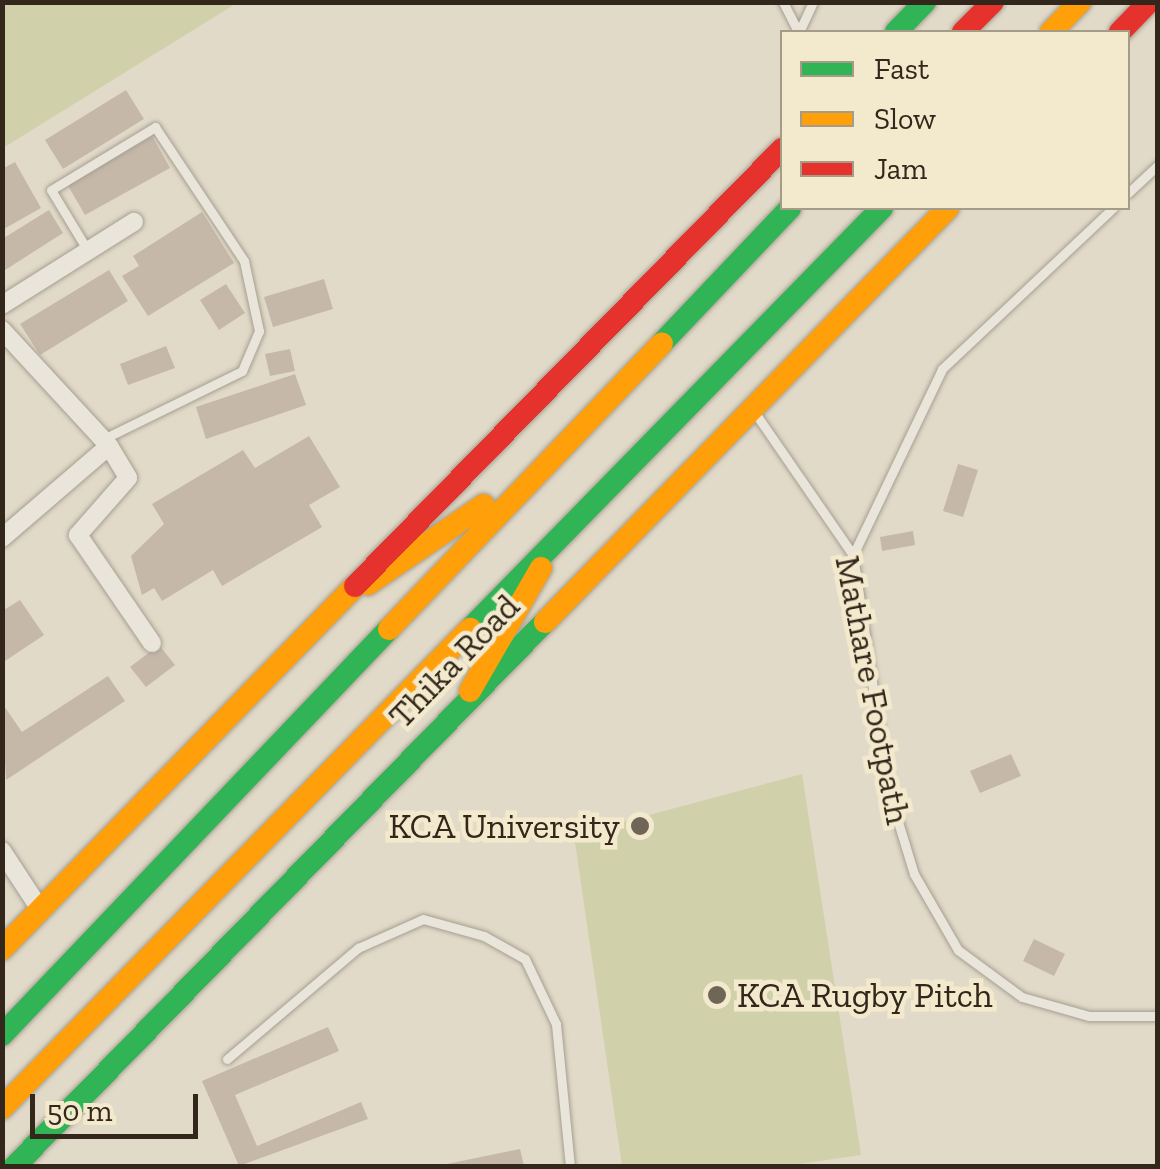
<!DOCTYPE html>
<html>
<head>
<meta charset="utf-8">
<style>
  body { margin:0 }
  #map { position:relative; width:1160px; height:1169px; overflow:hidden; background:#e2dac8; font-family:"Zilla Slab",serif }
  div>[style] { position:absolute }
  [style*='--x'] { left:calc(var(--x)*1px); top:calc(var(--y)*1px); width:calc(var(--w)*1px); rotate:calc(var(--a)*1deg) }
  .green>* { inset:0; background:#d0d1aa }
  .building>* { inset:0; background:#c5b8a9 }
  .roads { filter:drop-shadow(0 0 2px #a69f92) drop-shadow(0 0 2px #a69f92) }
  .lane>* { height:9px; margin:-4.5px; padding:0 4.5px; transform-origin:4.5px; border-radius:4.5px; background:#e9e5da }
  .street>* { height:18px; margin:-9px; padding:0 9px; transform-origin:9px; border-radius:9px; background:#e9e5da }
  .fast>* { height:22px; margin:-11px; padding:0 11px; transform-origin:11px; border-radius:11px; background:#30b455 }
  .slow>* { height:22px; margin:-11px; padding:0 11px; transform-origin:11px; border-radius:11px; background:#ff9f0a }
  .jam>* { height:22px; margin:-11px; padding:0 11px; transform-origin:11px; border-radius:11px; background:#e5322d }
  .dots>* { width:28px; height:28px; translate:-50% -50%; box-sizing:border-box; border:5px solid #f3e9cd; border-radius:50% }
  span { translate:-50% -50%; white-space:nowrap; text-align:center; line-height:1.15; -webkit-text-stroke:9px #f3e9cd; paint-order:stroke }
  .street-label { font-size:35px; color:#33271b }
  .poi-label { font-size:35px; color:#33271b }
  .right { translate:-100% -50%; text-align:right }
  .left { translate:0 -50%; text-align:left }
  .frame { position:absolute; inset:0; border:5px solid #33271b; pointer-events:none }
  .legend { position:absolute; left:780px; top:30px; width:350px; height:180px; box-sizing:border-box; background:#f3e9cd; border:2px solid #a69b86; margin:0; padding:12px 18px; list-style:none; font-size:30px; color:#33271b }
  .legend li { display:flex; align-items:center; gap:20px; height:50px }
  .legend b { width:50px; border:2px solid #a69b86 }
  .scale { position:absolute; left:30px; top:1094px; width:168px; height:45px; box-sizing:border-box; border:5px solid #33271b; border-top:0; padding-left:12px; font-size:30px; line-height:35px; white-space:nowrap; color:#33271b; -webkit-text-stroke:8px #f3e9cd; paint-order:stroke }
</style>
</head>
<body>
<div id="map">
  <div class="green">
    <i style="clip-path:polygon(3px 2px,237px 2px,237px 3px,3px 148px)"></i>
    <i style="clip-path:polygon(802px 774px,861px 1155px,786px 1166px,622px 1166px,574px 835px)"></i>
  </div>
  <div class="building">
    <i style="clip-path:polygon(126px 90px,144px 119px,63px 169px,45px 140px)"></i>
    <i style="clip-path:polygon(152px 136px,170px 168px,85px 215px,67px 184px)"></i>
    <i style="clip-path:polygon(15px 162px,41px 208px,2px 230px,2px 169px)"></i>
    <i style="clip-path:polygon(49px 210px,63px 233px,2px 272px,2px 239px)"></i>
    <i style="clip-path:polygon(202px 212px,234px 263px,148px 316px,122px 276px,139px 266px,133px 256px)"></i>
    <i style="clip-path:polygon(109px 270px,128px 301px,40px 355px,20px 324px)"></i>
    <i style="clip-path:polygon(324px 279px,333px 309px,273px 327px,264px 297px)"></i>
    <i style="clip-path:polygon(226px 284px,245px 313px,219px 330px,200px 300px)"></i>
    <i style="clip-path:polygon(166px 346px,175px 368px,128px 385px,120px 364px)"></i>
    <i style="clip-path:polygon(290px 349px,295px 371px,270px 376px,265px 354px)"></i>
    <i style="clip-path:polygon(295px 374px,306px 405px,206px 439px,196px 407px)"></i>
    <i style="clip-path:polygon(309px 436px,340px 487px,309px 505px,322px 527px,222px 586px,213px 570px,162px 601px,154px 588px,142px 595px,131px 556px,164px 524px,152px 504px,243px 450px,255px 468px)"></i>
    <i style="clip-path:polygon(958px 464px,978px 470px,963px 517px,943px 511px)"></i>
    <i style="clip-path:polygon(913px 531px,915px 545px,882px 551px,880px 537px)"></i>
    <i style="clip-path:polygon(20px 600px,44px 635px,2px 663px,2px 611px)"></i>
    <i style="clip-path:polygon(159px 645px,175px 665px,146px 687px,130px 667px)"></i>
    <i style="clip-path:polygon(108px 676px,125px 701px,6px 780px,2px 703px,22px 732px)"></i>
    <i style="clip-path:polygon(1011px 754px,1021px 776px,980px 793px,970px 771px)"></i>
    <i style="clip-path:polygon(1034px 939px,1065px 954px,1054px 976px,1023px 961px)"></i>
    <i style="clip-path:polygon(328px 1027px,339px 1051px,235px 1095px,257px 1146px,361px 1102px,368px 1119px,239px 1166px,202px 1081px)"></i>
    <i style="clip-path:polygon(520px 1149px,524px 1166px,442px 1166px,442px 1165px)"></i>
  </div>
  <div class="roads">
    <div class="lane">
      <i style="--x:783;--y:2;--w:33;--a:63"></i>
      <i style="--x:799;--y:32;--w:33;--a:-65"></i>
      <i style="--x:1128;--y:193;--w:41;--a:-43"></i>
      <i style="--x:88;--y:251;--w:71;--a:-121.2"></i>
      <i style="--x:51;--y:190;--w:122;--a:-31.2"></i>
      <i style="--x:155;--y:127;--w:161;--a:56.4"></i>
      <i style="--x:244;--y:261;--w:72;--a:77.9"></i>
      <i style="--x:259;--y:331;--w:43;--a:113"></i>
      <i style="--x:242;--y:371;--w:155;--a:153.9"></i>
      <i style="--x:753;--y:410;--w:176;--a:55.4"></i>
      <i style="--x:853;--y:555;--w:237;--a:81.5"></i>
      <i style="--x:888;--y:789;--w:89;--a:73"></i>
      <i style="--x:914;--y:874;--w:88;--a:59.9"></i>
      <i style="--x:958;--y:950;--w:79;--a:36.3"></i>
      <i style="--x:1022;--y:997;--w:70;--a:15.8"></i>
      <i style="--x:1089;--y:1016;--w:69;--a:0"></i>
      <i style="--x:853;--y:555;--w:206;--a:-64.4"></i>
      <i style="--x:942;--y:369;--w:235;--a:-43.3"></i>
      <i style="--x:227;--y:1059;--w:172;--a:-40.3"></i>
      <i style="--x:358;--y:948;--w:71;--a:-24"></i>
      <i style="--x:423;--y:919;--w:63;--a:15.6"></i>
      <i style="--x:484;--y:936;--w:47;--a:29.3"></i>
      <i style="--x:525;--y:959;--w:72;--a:64.5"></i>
      <i style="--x:556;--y:1024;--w:143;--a:84.4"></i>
    </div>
    <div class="street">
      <i style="--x:2;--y:305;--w:156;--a:-32.2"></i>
      <i style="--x:2;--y:330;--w:158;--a:47.3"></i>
      <i style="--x:109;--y:446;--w:141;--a:139.3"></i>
      <i style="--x:109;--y:446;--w:37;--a:59"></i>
      <i style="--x:128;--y:478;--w:76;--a:131.3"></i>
      <i style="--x:78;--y:535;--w:131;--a:55.6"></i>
      <i style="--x:2;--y:851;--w:69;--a:56.8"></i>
    </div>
    <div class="fast">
      <i style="--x:896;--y:32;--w:42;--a:-46"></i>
      <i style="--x:662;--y:343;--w:186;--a:-46.5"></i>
      <i style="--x:470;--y:629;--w:589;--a:-45.62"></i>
      <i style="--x:2;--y:1035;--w:561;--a:-46.37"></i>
      <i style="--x:15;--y:1166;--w:759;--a:-45.75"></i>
    </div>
    <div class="slow">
      <i style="--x:1051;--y:32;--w:42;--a:-46"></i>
      <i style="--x:368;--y:584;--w:140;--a:-34.3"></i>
      <i style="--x:545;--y:622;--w:578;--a:-45.77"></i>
      <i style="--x:389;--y:629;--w:395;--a:-46.3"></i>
      <i style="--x:470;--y:691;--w:142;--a:-60"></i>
      <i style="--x:2;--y:949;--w:506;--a:-45.8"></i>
      <i style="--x:2;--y:1108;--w:670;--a:-45.67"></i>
    </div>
    <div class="jam">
      <i style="--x:963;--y:32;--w:42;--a:-45"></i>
      <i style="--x:1120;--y:32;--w:42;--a:-46"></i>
      <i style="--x:355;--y:586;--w:611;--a:-45.66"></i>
    </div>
  </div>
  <div class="dots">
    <i style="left:640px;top:826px;background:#706658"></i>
    <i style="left:717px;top:995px;background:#706658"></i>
  </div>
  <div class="street-label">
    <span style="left:454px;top:661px;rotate:-46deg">Thika Road</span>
    <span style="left:873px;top:690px;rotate:79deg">Mathare Footpath</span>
  </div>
  <div class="poi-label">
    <span class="right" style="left:620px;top:826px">KCA University</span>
    <span class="left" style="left:737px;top:995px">KCA Rugby Pitch</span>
  </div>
  <div class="frame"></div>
  <ul class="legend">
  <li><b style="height:12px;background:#30b455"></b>Fast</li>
  <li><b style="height:12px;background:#ff9f0a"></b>Slow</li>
  <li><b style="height:12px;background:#e5322d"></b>Jam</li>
  </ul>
  <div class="scale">50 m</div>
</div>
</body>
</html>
